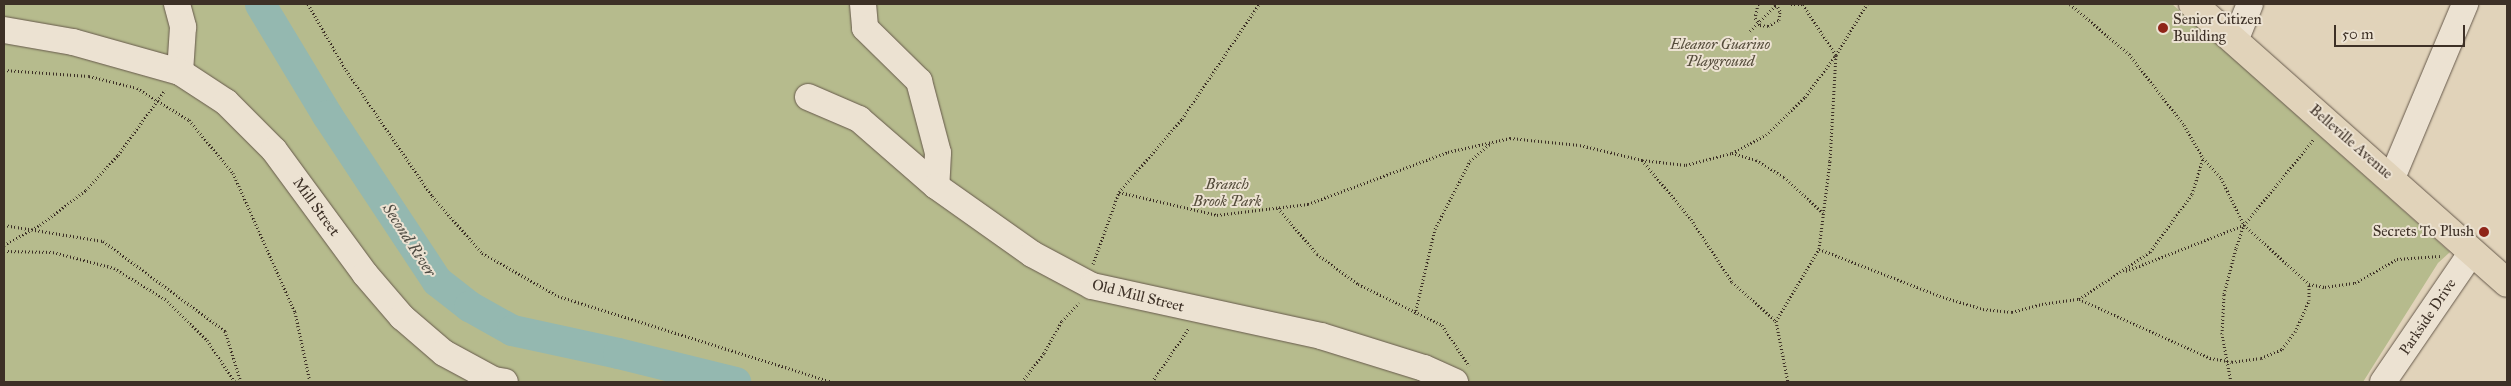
<!DOCTYPE html>
<html>
<head>
<meta charset="utf-8">
<style>
  body { margin:0 }
  #map { position:relative; width:2511px; height:386px; overflow:hidden; background:#e1d3ba; font-family:"IM FELL Great Primer",serif }
  div>[style] { position:absolute }
  [style*='--x'] { left:calc(var(--x)*1px); top:calc(var(--y)*1px); width:calc(var(--w)*1px); rotate:calc(var(--a)*1deg) }
  .green>* { inset:0; background:#b6bb8d }
  .river>* { height:31px; margin:-15.5px; padding:0 15.5px; transform-origin:15.5px; border-radius:15.5px; background:#94b8b0 }
  .path>* { height:3px; margin-top:-1.5px; transform-origin:0; background:repeating-linear-gradient(90deg,#3d3026 0 1px,transparent 0 3.5px) }
  .roads { filter:drop-shadow(0 0 1px #66594b) drop-shadow(0 0 1px #66594b) }
  .minor>* { height:26px; margin:-13px; padding:0 13px; transform-origin:13px; border-radius:13px; background:#ece2d2 }
  .major>* { height:28px; margin:-14px; padding:0 14px; transform-origin:14px; border-radius:14px; background:#e1d3ba }
  .dots>* { width:14px; height:14px; translate:-50% -50%; box-sizing:border-box; border:2px solid #ece2d2; border-radius:50% }
  span { translate:-50% -50%; white-space:nowrap; text-align:center; line-height:1.15; -webkit-text-stroke:4px #ece2d2; paint-order:stroke }
  .poi-label { font-size:15px; color:#3d3026 }
  .left { translate:0 -50%; text-align:left }
  .right { translate:-100% -50%; text-align:right }
  .park-label { font-size:15px; color:#554c3b; font-style:italic }
  .street-label { font-size:15px; color:#3d3026 }
  .water-label { font-size:16px; color:#4e4b42; font-style:italic }
  .frame { position:absolute; inset:0; border:5px solid #3d3026; pointer-events:none }
  .scale { position:absolute; left:2334px; top:25px; width:131px; height:22px; box-sizing:border-box; border:2px solid #3d3026; border-top:0; padding-left:6px; font-size:15px; line-height:18px; white-space:nowrap; color:#3d3026; -webkit-text-stroke:4px #ece2d2; paint-order:stroke }
</style>
</head>
<body>
<div id="map">
  <div class="green">
    <i style="clip-path:polygon(4px 4px,2172px 4px,2450px 252px,2438px 263px,2363px 382px,4px 382px)"></i>
  </div>
  <div class="river">
    <i style="--x:260;--y:4;--w:130;--a:58.9"></i>
    <i style="--x:327;--y:115;--w:199;--a:56.5"></i>
    <i style="--x:437;--y:281;--w:41;--a:38"></i>
    <i style="--x:469;--y:306;--w:49;--a:29.2"></i>
    <i style="--x:512;--y:330;--w:108;--a:12.2"></i>
    <i style="--x:618;--y:353;--w:121;--a:13.9"></i>
  </div>
  <div class="path">
    <i style="--x:308;--y:4;--w:76;--a:60.1"></i>
    <i style="--x:346;--y:70;--w:153;--a:55.7"></i>
    <i style="--x:432;--y:196;--w:76;--a:48.7"></i>
    <i style="--x:482;--y:253;--w:87;--a:29.5"></i>
    <i style="--x:558;--y:296;--w:287;--a:17.4"></i>
    <i style="--x:1758;--y:4;--w:14;--a:102"></i>
    <i style="--x:1755;--y:18;--w:9;--a:54"></i>
    <i style="--x:1760;--y:25;--w:8;--a:7"></i>
    <i style="--x:1768;--y:26;--w:13;--a:-29"></i>
    <i style="--x:1779;--y:20;--w:9;--a:-84"></i>
    <i style="--x:1780;--y:11;--w:8;--a:-120"></i>
    <i style="--x:1791;--y:4;--w:14;--a:0"></i>
    <i style="--x:2070;--y:4;--w:77;--a:40.3"></i>
    <i style="--x:2129;--y:54;--w:90;--a:52.2"></i>
    <i style="--x:2184;--y:125;--w:38;--a:60"></i>
    <i style="--x:1750;--y:31;--w:38;--a:-45"></i>
    <i style="--x:4;--y:70;--w:85;--a:4"></i>
    <i style="--x:89;--y:76;--w:49;--a:14"></i>
    <i style="--x:137;--y:88;--w:61;--a:31.6"></i>
    <i style="--x:189;--y:120;--w:69;--a:50.3"></i>
    <i style="--x:233;--y:173;--w:152;--a:66"></i>
    <i style="--x:295;--y:312;--w:72;--a:77.9"></i>
    <i style="--x:1732;--y:153;--w:25;--a:16"></i>
    <i style="--x:1756;--y:160;--w:33;--a:31"></i>
    <i style="--x:1784;--y:177;--w:53;--a:42.7"></i>
    <i style="--x:1642;--y:160;--w:44;--a:6.5"></i>
    <i style="--x:1686;--y:165;--w:48;--a:-14.6"></i>
    <i style="--x:1732;--y:153;--w:38;--a:-28"></i>
    <i style="--x:1766;--y:135;--w:54;--a:-44.3"></i>
    <i style="--x:1805;--y:97;--w:52;--a:-53.6"></i>
    <i style="--x:1836;--y:55;--w:60;--a:-58.7"></i>
    <i style="--x:1119;--y:192;--w:101;--a:13.2"></i>
    <i style="--x:1217;--y:215;--w:92;--a:-6.9"></i>
    <i style="--x:1308;--y:204;--w:149;--a:-20.4"></i>
    <i style="--x:1448;--y:152;--w:64;--a:-12.7"></i>
    <i style="--x:1510;--y:138;--w:70;--a:5.7"></i>
    <i style="--x:1580;--y:145;--w:64;--a:13.6"></i>
    <i style="--x:1642;--y:160;--w:77;--a:50.3"></i>
    <i style="--x:1691;--y:219;--w:75;--a:56.9"></i>
    <i style="--x:1732;--y:282;--w:59;--a:41.6"></i>
    <i style="--x:1776;--y:321;--w:62;--a:78.9"></i>
    <i style="--x:1278;--y:208;--w:60;--a:49.7"></i>
    <i style="--x:1317;--y:254;--w:51;--a:36.2"></i>
    <i style="--x:1358;--y:284;--w:93;--a:26"></i>
    <i style="--x:1442;--y:325;--w:49;--a:56.6"></i>
    <i style="--x:4;--y:225;--w:100;--a:9.2"></i>
    <i style="--x:103;--y:241;--w:152;--a:36.4"></i>
    <i style="--x:225;--y:331;--w:53;--a:72.6"></i>
    <i style="--x:4;--y:245;--w:41;--a:-29.1"></i>
    <i style="--x:40;--y:225;--w:58;--a:-37.3"></i>
    <i style="--x:86;--y:190;--w:47;--a:-47.6"></i>
    <i style="--x:118;--y:155;--w:80;--a:-54.1"></i>
    <i style="--x:1819;--y:249;--w:133;--a:21.2"></i>
    <i style="--x:1943;--y:297;--w:42;--a:16.7"></i>
    <i style="--x:1983;--y:309;--w:29;--a:6"></i>
    <i style="--x:2012;--y:312;--w:31;--a:-15"></i>
    <i style="--x:2042;--y:304;--w:37;--a:-8"></i>
    <i style="--x:2079;--y:299;--w:144;--a:24.2"></i>
    <i style="--x:2210;--y:358;--w:22;--a:10"></i>
    <i style="--x:2232;--y:362;--w:29;--a:-8"></i>
    <i style="--x:2261;--y:358;--w:23;--a:-23"></i>
    <i style="--x:2282;--y:349;--w:21;--a:-53"></i>
    <i style="--x:2295;--y:332;--w:35;--a:-66"></i>
    <i style="--x:2309;--y:300;--w:16;--a:-90"></i>
    <i style="--x:2309;--y:284;--w:16;--a:11"></i>
    <i style="--x:2325;--y:287;--w:30;--a:-8"></i>
    <i style="--x:2355;--y:283;--w:48;--a:-29.7"></i>
    <i style="--x:2397;--y:259;--w:43;--a:-4"></i>
    <i style="--x:4;--y:251;--w:49;--a:1.2"></i>
    <i style="--x:53;--y:252;--w:63;--a:14.7"></i>
    <i style="--x:114;--y:268;--w:60;--a:31.3"></i>
    <i style="--x:165;--y:299;--w:59;--a:44.3"></i>
    <i style="--x:207;--y:340;--w:50;--a:56.3"></i>
    <i style="--x:1093;--y:264;--w:77;--a:-70.1"></i>
    <i style="--x:1119;--y:192;--w:96;--a:-49.2"></i>
    <i style="--x:1182;--y:119;--w:138;--a:-56.2"></i>
    <i style="--x:2126;--y:271;--w:127;--a:-21.3"></i>
    <i style="--x:2079;--y:299;--w:85;--a:-33.5"></i>
    <i style="--x:2150;--y:252;--w:72;--a:-54.1"></i>
    <i style="--x:2192;--y:194;--w:38;--a:-73"></i>
    <i style="--x:2203;--y:158;--w:27;--a:48"></i>
    <i style="--x:2221;--y:178;--w:52;--a:63.9"></i>
    <i style="--x:2244;--y:225;--w:88;--a:42.2"></i>
    <i style="--x:1415;--y:314;--w:87;--a:-76.8"></i>
    <i style="--x:1435;--y:229;--w:76;--a:-62.8"></i>
    <i style="--x:1470;--y:161;--w:28;--a:-41"></i>
    <i style="--x:1776;--y:321;--w:84;--a:-59.2"></i>
    <i style="--x:1819;--y:249;--w:89;--a:-82.9"></i>
    <i style="--x:1830;--y:161;--w:106;--a:-86.8"></i>
    <i style="--x:1836;--y:55;--w:60;--a:-123.4"></i>
    <i style="--x:1022;--y:382;--w:36;--a:-53"></i>
    <i style="--x:1044;--y:353;--w:37;--a:-61"></i>
    <i style="--x:1062;--y:321;--w:25;--a:-47"></i>
    <i style="--x:1152;--y:382;--w:65;--a:-55.6"></i>
    <i style="--x:2231;--y:382;--w:49;--a:-100.6"></i>
    <i style="--x:2222;--y:334;--w:40;--a:-87.1"></i>
    <i style="--x:2224;--y:294;--w:48;--a:-75.4"></i>
    <i style="--x:2236;--y:248;--w:24;--a:-71"></i>
    <i style="--x:2244;--y:225;--w:111;--a:-50.9"></i>
  </div>
  <div class="roads">
    <div class="minor">
      <i style="--x:177;--y:4;--w:24;--a:75"></i>
      <i style="--x:183;--y:27;--w:45;--a:93.8"></i>
      <i style="--x:863;--y:4;--w:24;--a:85"></i>
      <i style="--x:865;--y:28;--w:76;--a:44.5"></i>
      <i style="--x:919;--y:81;--w:74;--a:75.2"></i>
      <i style="--x:938;--y:153;--w:33;--a:93"></i>
      <i style="--x:4;--y:30;--w:70;--a:9.9"></i>
      <i style="--x:73;--y:42;--w:111;--a:15.7"></i>
      <i style="--x:180;--y:72;--w:55;--a:33.1"></i>
      <i style="--x:226;--y:102;--w:68;--a:45"></i>
      <i style="--x:274;--y:150;--w:154;--a:53.7"></i>
      <i style="--x:365;--y:274;--w:57;--a:49.3"></i>
      <i style="--x:402;--y:317;--w:55;--a:40.6"></i>
      <i style="--x:444;--y:353;--w:57;--a:28.4"></i>
      <i style="--x:494;--y:380;--w:11;--a:10"></i>
      <i style="--x:2235;--y:41;--w:40;--a:-68"></i>
      <i style="--x:808;--y:97;--w:56;--a:23.3"></i>
      <i style="--x:859;--y:119;--w:102;--a:41"></i>
      <i style="--x:936;--y:186;--w:118;--a:35.3"></i>
      <i style="--x:1032;--y:254;--w:68;--a:28.1"></i>
      <i style="--x:1092;--y:286;--w:234;--a:12.3"></i>
      <i style="--x:1321;--y:336;--w:108;--a:17.3"></i>
      <i style="--x:1424;--y:368;--w:34;--a:24"></i>
      <i style="--x:2392;--y:178;--w:189;--a:-67.2"></i>
      <i style="--x:2383;--y:382;--w:158;--a:-55.6"></i>
    </div>
    <div class="major">
      <i style="--x:2193;--y:4;--w:420;--a:41.6"></i>
    </div>
  </div>
  <div class="dots">
    <i style="left:2163px;top:28px;background:#8f2418"></i>
    <i style="left:2484px;top:232px;background:#8f2418"></i>
  </div>
  <div class="poi-label">
    <span class="left" style="left:2173px;top:28px">Senior Citizen<br>Building</span>
    <span class="right" style="left:2474px;top:232px">Secrets To Plush</span>
  </div>
  <div class="park-label">
    <span style="left:1720px;top:53px">Eleanor Guarino<br>Playground</span>
    <span style="left:1227px;top:193px">Branch<br>Brook Park</span>
  </div>
  <div class="street-label">
    <span style="left:2351px;top:142px;rotate:41deg">Belleville Avenue</span>
    <span style="left:316px;top:207px;rotate:54deg">Mill Street</span>
    <span style="left:1138px;top:296px;rotate:14deg">Old Mill Street</span>
    <span style="left:2428px;top:317px;rotate:-56deg">Parkside Drive</span>
  </div>
  <div class="water-label">
    <span style="left:409px;top:240px;rotate:57deg">Second River</span>
  </div>
  <div class="frame"></div>
  <div class="scale">50 m</div>
</div>
</body>
</html>
